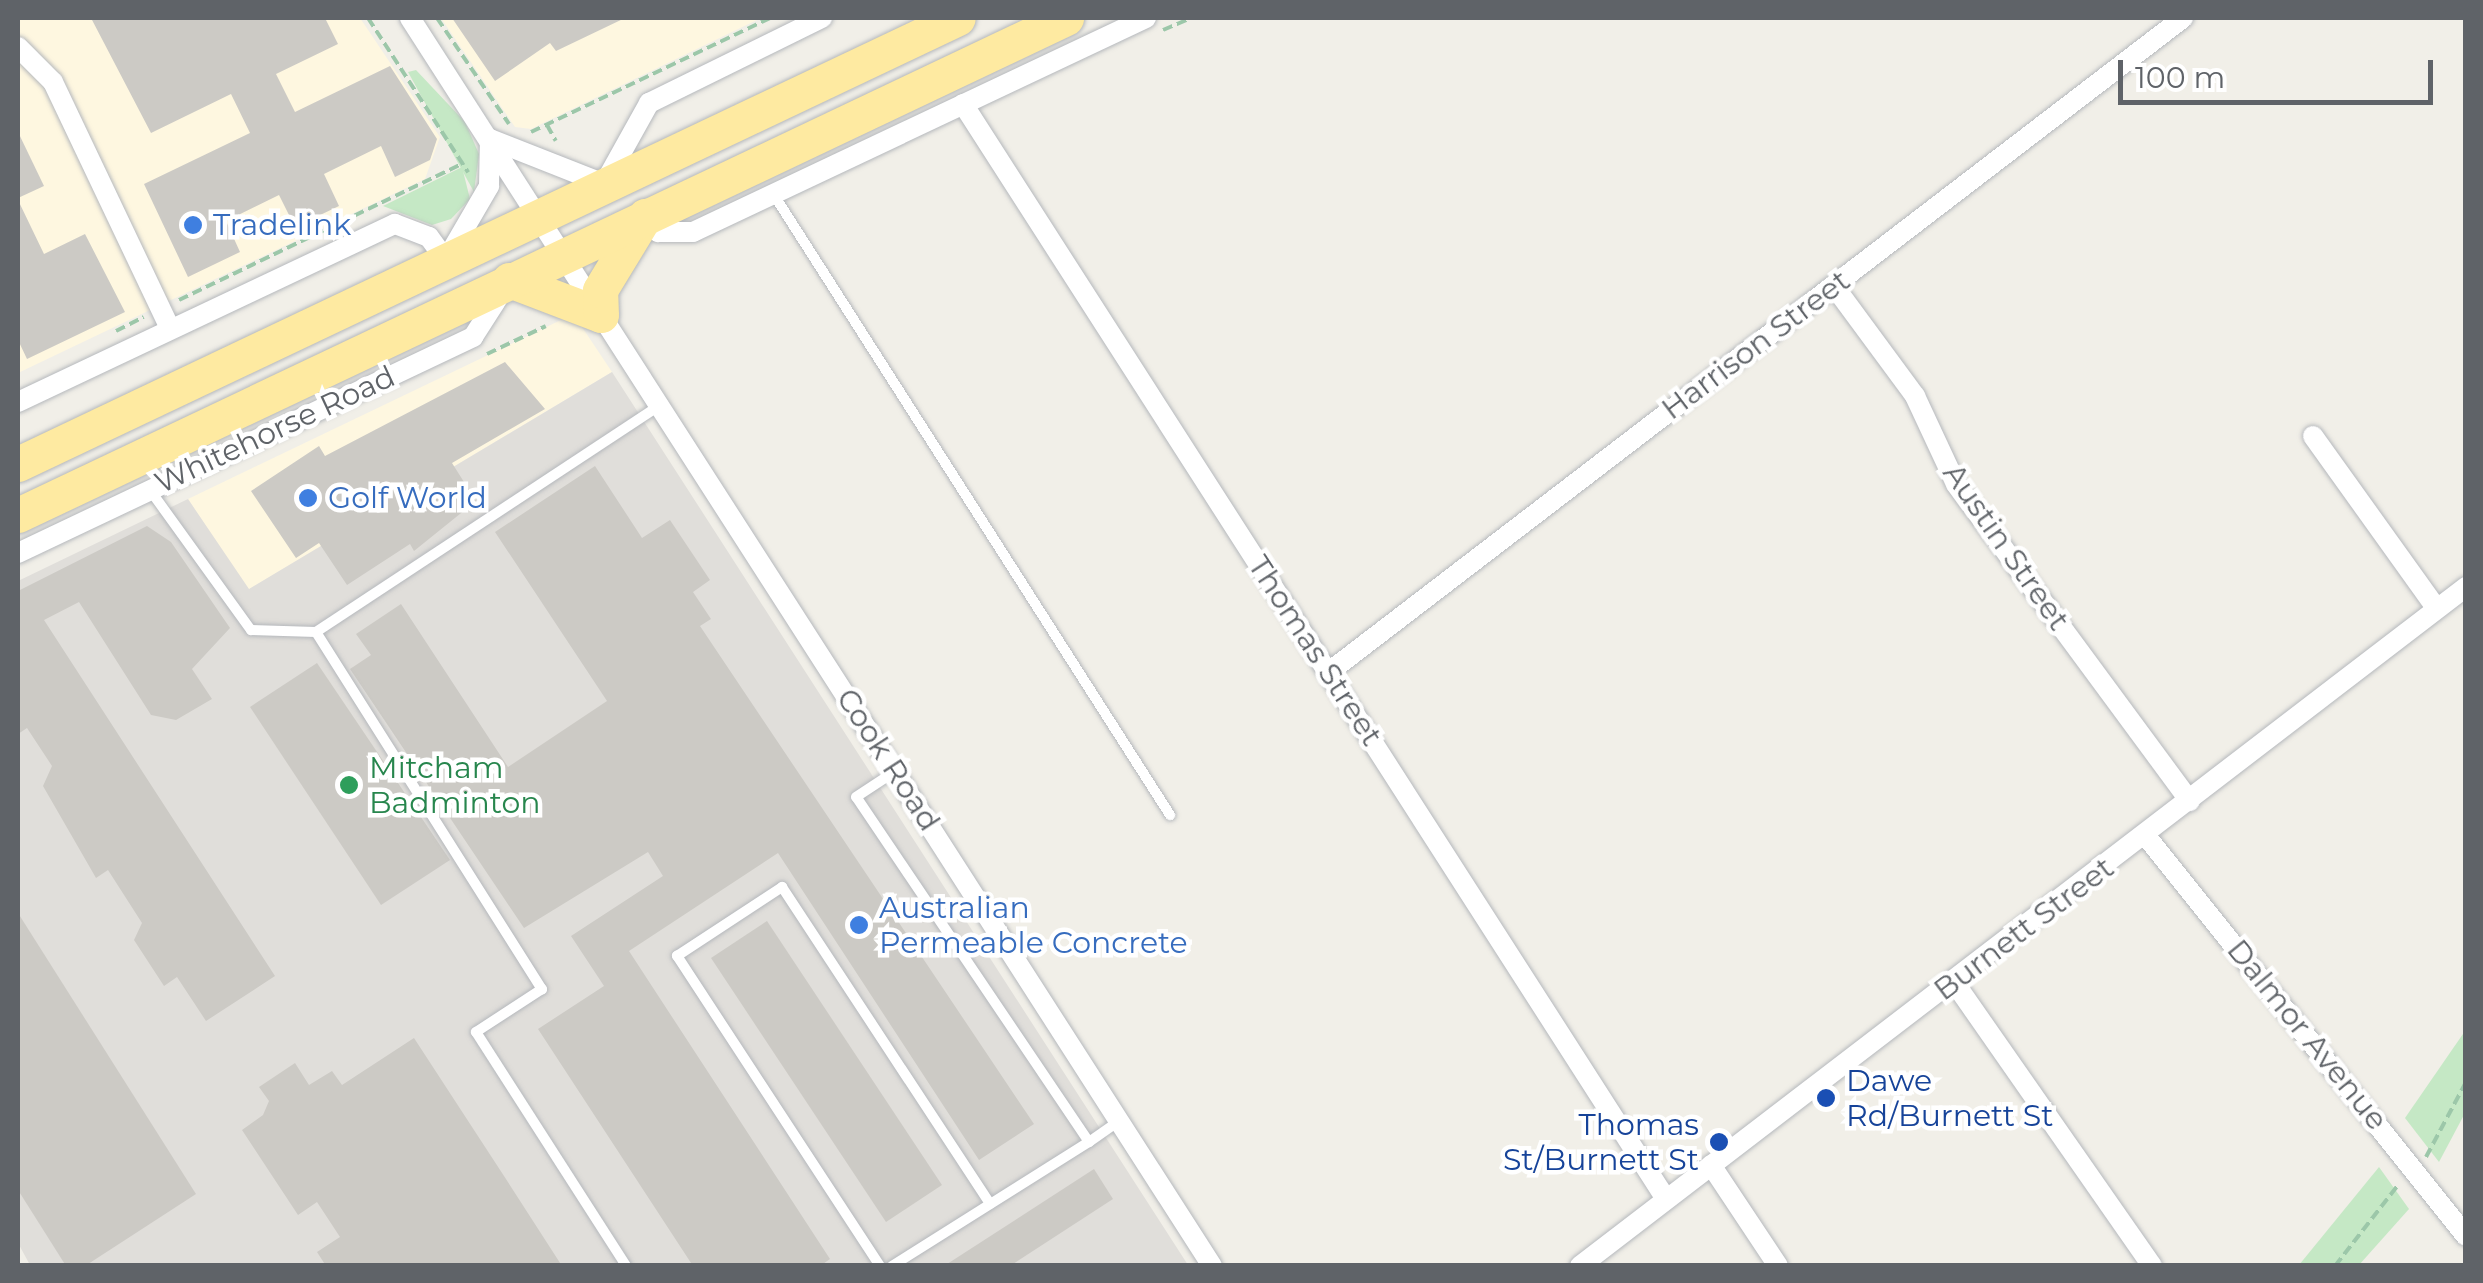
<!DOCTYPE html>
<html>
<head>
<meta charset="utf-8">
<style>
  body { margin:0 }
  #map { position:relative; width:2483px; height:1283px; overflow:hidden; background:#f1efe8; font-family:Montserrat,sans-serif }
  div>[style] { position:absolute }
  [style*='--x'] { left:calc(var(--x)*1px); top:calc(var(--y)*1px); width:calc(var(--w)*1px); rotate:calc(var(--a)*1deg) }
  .commercial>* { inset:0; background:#fef7e0 }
  .industrial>* { inset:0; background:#e0deda }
  .green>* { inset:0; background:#c5e8c5 }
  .building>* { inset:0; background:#cccac5 }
  .path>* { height:4px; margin-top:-2px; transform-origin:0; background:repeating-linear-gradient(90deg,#9cc7a9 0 10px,transparent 0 15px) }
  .roads { filter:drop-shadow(0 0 2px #b5b8bc) drop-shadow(0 0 2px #b5b8bc) }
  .service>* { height:10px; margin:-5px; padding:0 5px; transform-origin:5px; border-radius:5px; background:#fff }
  .minor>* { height:20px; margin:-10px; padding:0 10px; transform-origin:10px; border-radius:10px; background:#fff }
  .trunk>* { height:35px; margin:-17.5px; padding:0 17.5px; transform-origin:17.5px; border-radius:17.5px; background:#feeaa1 }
  .dots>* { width:28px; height:28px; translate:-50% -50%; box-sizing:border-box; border:5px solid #fff; border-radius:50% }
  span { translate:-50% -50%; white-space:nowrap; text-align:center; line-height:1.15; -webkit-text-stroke:9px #fff; paint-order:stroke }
  .shop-label { font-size:30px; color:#366cbe }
  .left { translate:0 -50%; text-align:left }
  .street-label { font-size:30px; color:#5f6368 }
  .leisure-label { font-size:30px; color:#27864d }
  .transit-label { font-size:30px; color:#164399 }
  .right { translate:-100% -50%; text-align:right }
  .frame { position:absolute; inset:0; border:20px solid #5f6368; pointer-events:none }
  .scale { position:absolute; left:2118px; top:60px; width:315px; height:45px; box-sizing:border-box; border:5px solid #5f6368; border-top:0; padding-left:12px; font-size:30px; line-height:35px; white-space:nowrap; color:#5f6368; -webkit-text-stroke:8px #fff; paint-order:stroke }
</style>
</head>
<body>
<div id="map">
  <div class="commercial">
    <i style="clip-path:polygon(18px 18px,360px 18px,440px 137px,425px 179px,18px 373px)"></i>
    <i style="clip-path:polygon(441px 18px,761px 18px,531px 129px,515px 127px)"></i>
    <i style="clip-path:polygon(563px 319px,582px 327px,612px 372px,248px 590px,188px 499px)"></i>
  </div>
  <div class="industrial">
    <i style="clip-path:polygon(612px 372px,1188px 1265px,30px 1265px,18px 1243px,18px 581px,188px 499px,249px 589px)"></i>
  </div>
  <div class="green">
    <i style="clip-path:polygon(416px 70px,465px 122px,479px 154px,474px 192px,408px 72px)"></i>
    <i style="clip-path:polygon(462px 167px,470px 199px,451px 219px,432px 225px,383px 206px)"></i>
    <i style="clip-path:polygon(2465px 1031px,2465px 1113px,2439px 1162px,2405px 1118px)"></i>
    <i style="clip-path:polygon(2379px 1167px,2409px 1209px,2359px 1265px,2299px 1265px)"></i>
  </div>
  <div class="building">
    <i style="clip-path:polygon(91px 18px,325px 18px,338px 44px,276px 74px,295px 112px,390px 66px,437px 139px,430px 160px,395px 177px,381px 146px,324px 174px,339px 206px,295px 227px,279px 195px,226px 221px,240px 252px,188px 277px,144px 184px,250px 133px,231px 94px,151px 133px)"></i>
    <i style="clip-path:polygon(452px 18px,625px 18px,556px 51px,550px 43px,495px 81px)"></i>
    <i style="clip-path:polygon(18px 132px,44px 186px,18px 198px)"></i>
    <i style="clip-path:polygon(18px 200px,44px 254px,85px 234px,125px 312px,27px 359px,18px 340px)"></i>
    <i style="clip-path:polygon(505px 362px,545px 409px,452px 463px,476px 501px,414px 551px,410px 544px,347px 585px,319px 543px,296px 558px,251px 491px,319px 446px,325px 456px)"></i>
    <i style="clip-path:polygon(595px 466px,642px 538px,670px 520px,710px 580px,693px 592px,711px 619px,700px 626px,1034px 1124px,979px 1160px,778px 853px,629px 951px,830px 1259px,820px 1266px,693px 1266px,538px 1029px,604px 986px,571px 936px,663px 876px,648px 852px,524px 928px,350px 669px,371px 655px,356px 634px,401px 604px,508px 767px,607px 701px,495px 532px)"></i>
    <i style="clip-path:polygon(147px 526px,171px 542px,230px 628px,192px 669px,212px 699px,176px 720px,151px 715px,79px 602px,44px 620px,275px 976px,206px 1021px,177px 977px,164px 986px,134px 940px,142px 923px,108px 870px,96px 878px,43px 786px,52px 766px,27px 728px,18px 734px,18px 591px)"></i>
    <i style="clip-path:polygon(317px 663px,450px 860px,381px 905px,250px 707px)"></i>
    <i style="clip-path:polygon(18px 913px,196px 1194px,85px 1266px,66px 1266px,18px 1190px)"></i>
    <i style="clip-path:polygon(767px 921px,942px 1185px,886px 1222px,711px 958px)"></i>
    <i style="clip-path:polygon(414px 1038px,504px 1176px,562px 1266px,326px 1266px,317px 1252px,340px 1237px,317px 1202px,298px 1215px,242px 1130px,263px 1115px,269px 1101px,259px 1087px,295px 1063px,309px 1085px,332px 1071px,342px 1085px)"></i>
    <i style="clip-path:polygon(1094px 1169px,1113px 1199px,1010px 1266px,944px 1266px)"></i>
  </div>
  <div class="path">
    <i style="--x:368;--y:18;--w:184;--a:57"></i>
    <i style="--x:437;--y:18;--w:128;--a:55.8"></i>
    <i style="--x:1163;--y:30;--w:30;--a:-23"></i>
    <i style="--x:547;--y:125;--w:18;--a:61"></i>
    <i style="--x:531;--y:132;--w:265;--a:-25.5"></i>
    <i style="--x:314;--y:218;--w:16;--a:63"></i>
    <i style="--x:179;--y:300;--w:316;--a:-25.7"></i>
    <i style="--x:116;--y:331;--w:31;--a:-27"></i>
    <i style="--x:487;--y:354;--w:65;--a:-25.4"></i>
    <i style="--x:2426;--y:1157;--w:85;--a:-61.9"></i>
    <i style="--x:2335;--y:1266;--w:103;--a:-52.1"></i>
  </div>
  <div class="roads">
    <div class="service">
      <i style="--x:774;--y:195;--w:736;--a:57.43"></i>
      <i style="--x:150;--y:490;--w:173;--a:54.2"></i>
      <i style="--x:251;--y:630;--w:65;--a:1.8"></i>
      <i style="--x:316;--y:632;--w:411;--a:-33.4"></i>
      <i style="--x:316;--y:632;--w:423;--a:57.7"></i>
      <i style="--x:542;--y:989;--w:79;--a:146.9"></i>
      <i style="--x:476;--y:1032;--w:278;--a:57.3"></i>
      <i style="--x:1089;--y:1142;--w:37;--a:-35"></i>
      <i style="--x:880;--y:1266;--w:371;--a:-123.2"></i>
      <i style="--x:677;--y:956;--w:126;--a:-33.3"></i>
      <i style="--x:782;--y:887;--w:379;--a:56.7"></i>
      <i style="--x:892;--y:1266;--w:233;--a:-32.2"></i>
      <i style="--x:1089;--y:1142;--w:416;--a:-124"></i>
      <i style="--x:856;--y:797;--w:45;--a:-33.3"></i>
    </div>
    <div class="minor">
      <i style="--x:410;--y:18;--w:1483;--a:57.27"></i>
      <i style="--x:18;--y:47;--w:49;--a:45"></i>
      <i style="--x:53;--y:82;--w:272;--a:64.6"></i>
      <i style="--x:963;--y:104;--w:1301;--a:57.3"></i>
      <i style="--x:645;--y:216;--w:21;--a:51"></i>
      <i style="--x:658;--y:232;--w:35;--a:0"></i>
      <i style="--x:693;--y:232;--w:501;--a:-25.29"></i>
      <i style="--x:1834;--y:286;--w:137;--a:53.6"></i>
      <i style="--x:1915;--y:396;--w:97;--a:65"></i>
      <i style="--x:1956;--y:484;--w:394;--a:53.6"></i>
      <i style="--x:18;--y:402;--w:417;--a:-25.3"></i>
      <i style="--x:395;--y:224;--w:36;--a:21"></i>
      <i style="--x:429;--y:237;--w:29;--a:54"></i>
      <i style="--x:446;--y:260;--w:86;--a:-59.8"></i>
      <i style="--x:489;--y:186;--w:47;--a:-88.8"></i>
      <i style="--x:490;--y:139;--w:123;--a:21.5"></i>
      <i style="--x:604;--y:184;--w:93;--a:-60.9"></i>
      <i style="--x:649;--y:103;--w:193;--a:-26.2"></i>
      <i style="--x:2313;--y:436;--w:211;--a:54.4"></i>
      <i style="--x:18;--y:553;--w:504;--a:-25.39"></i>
      <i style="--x:473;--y:337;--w:65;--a:-57.5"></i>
      <i style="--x:1329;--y:672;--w:1076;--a:-37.45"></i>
      <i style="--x:2146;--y:836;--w:512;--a:51.34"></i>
      <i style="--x:1954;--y:982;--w:346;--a:55.1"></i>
      <i style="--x:1711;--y:1165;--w:121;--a:56.4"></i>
      <i style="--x:1580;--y:1266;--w:1116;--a:-37.47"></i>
    </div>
    <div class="trunk">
      <i style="--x:509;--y:280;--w:98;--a:20.8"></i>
      <i style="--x:601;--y:315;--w:25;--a:-92"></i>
      <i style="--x:600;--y:290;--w:87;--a:-58.7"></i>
      <i style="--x:18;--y:464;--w:1040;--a:-25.38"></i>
      <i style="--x:18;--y:515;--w:1160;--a:-25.37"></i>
    </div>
  </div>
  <div class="dots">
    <i style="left:193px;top:225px;background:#3f7fe0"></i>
    <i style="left:308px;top:498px;background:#3f7fe0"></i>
    <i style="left:349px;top:785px;background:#2e9e5b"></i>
    <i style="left:859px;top:925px;background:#3f7fe0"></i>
    <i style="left:1826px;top:1098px;background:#1a4fb4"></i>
    <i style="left:1719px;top:1142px;background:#1a4fb4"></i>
  </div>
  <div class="shop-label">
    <span class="left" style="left:213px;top:225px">Tradelink</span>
    <span class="left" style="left:328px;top:498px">Golf World</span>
    <span class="left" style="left:879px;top:925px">Australian<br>Permeable Concrete</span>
  </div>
  <div class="street-label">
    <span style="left:1756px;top:345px;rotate:-37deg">Harrison Street</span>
    <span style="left:275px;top:430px;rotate:-25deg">Whitehorse Road</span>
    <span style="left:2006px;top:547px;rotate:55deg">Austin Street</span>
    <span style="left:1315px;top:651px;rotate:57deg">Thomas Street</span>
    <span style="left:888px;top:760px;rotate:57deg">Cook Road</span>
    <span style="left:2024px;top:929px;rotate:-37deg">Burnett Street</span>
    <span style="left:2307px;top:1035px;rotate:51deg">Dalmor Avenue</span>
  </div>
  <div class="leisure-label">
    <span class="left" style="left:369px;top:785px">Mitcham<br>Badminton</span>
  </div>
  <div class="transit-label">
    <span class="left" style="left:1846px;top:1098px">Dawe<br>Rd/Burnett St</span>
    <span class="right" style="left:1699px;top:1142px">Thomas<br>St/Burnett St</span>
  </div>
  <div class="frame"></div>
  <div class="scale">100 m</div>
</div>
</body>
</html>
